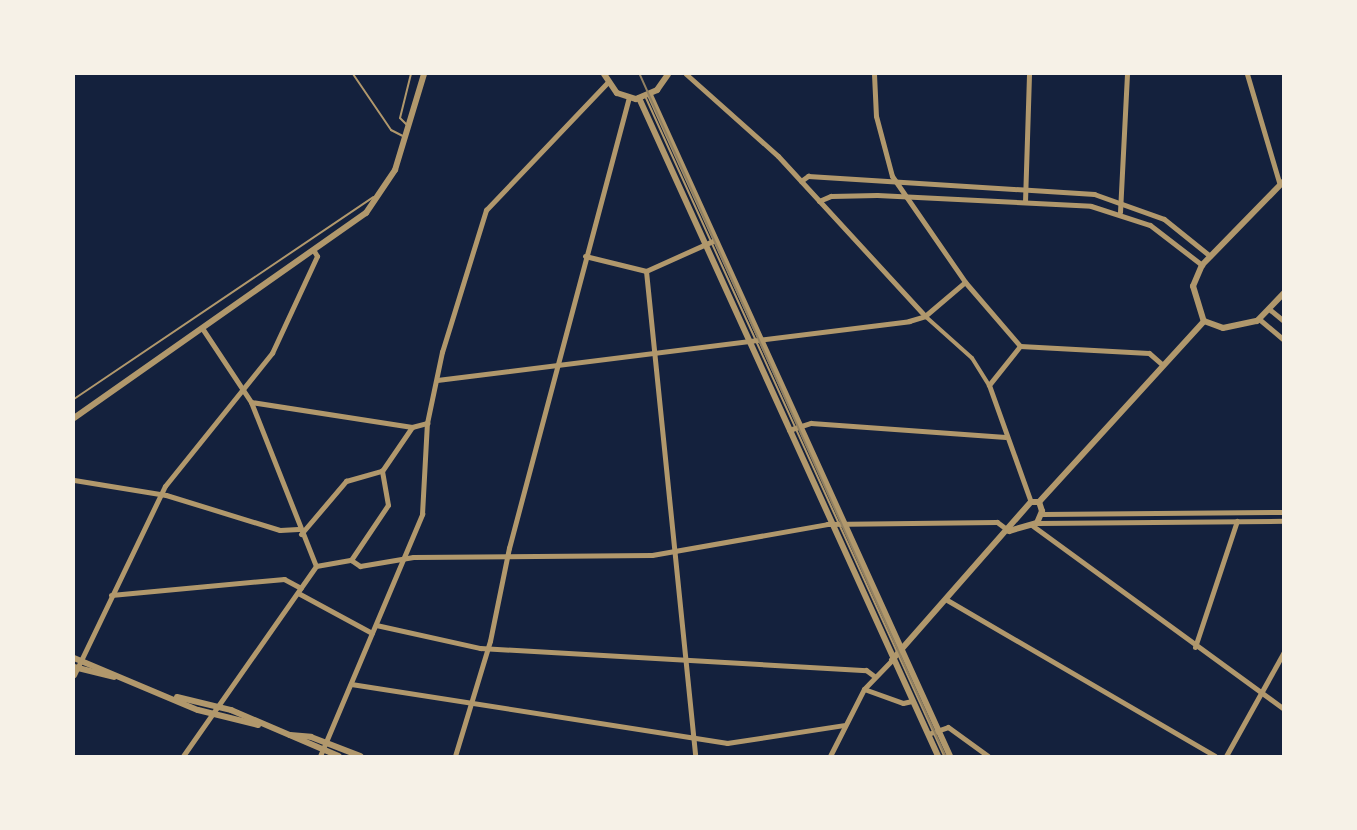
<!DOCTYPE html>
<html>
<head>
<meta charset="utf-8">
<style>
  body { margin:0 }
  #map { position:relative; width:1357px; height:830px; overflow:hidden; background:#14213d; font-family:"IBM Plex Sans",sans-serif }
  div>[style] { position:absolute }
  [style*='--x'] { left:calc(var(--x)*1px); top:calc(var(--y)*1px); width:calc(var(--w)*1px); rotate:calc(var(--a)*1deg) }
  .service>* { height:2px; margin:-1px; padding:0 1px; transform-origin:1px; border-radius:1px; background:#b1986c }
  .pedestrian>* { height:4px; margin:-2px; padding:0 2px; transform-origin:2px; border-radius:2px; background:#b1986c }
  .minor>* { height:5px; margin:-2.5px; padding:0 2.5px; transform-origin:2.5px; border-radius:2.5px; background:#b1986c }
  .tertiary>* { height:6px; margin:-3px; padding:0 3px; transform-origin:3px; border-radius:3px; background:#b1986c }
  .tram>* { height:1.5px; margin:-0.75px; padding:0 0.75px; transform-origin:0.75px; border-radius:0.75px; background:#918062 }
  span { translate:-50% -50%; white-space:nowrap; text-align:center; line-height:1.15; -webkit-text-stroke:4.5px #f6f1e7; paint-order:stroke }
  .frame { position:absolute; inset:0; border:75px solid #f6f1e7; pointer-events:none }
</style>
</head>
<body>
<div id="map">
  <div class="service">
    <i style="--x:353;--y:74;--w:68;--a:55.8"></i>
    <i style="--x:391;--y:130;--w:16;--a:27"></i>
    <i style="--x:646;--y:98;--w:722;--a:65.63"></i>
    <i style="--x:408;--y:126;--w:11;--a:-135"></i>
    <i style="--x:400;--y:118;--w:45;--a:-76"></i>
    <i style="--x:74;--y:399;--w:361;--a:-34"></i>
  </div>
  <div class="pedestrian">
    <i style="--x:925;--y:316;--w:63;--a:41.8"></i>
    <i style="--x:972;--y:358;--w:32;--a:58"></i>
  </div>
  <div class="minor">
    <i style="--x:686;--y:74;--w:123;--a:41.7"></i>
    <i style="--x:778;--y:156;--w:217;--a:47.4"></i>
    <i style="--x:874;--y:74;--w:42;--a:87.3"></i>
    <i style="--x:876;--y:116;--w:62;--a:75.1"></i>
    <i style="--x:892;--y:176;--w:129;--a:55.4"></i>
    <i style="--x:1247;--y:74;--w:113;--a:73.5"></i>
    <i style="--x:801;--y:181;--w:9;--a:-36"></i>
    <i style="--x:808;--y:176;--w:287;--a:3.6"></i>
    <i style="--x:1094;--y:194;--w:74;--a:19.7"></i>
    <i style="--x:1164;--y:219;--w:59;--a:38.8"></i>
    <i style="--x:819;--y:201;--w:13;--a:-23"></i>
    <i style="--x:831;--y:196;--w:46;--a:-1.2"></i>
    <i style="--x:877;--y:195;--w:214;--a:2.9"></i>
    <i style="--x:1091;--y:206;--w:62;--a:17.9"></i>
    <i style="--x:1150;--y:225;--w:66;--a:37.6"></i>
    <i style="--x:1025;--y:202;--w:128;--a:-88.2"></i>
    <i style="--x:1120;--y:212;--w:138;--a:-87.1"></i>
    <i style="--x:585;--y:256;--w:63;--a:13.8"></i>
    <i style="--x:646;--y:271;--w:76;--a:-24.2"></i>
    <i style="--x:646;--y:271;--w:487;--a:84.2"></i>
    <i style="--x:1269;--y:309;--w:19;--a:39"></i>
    <i style="--x:1259;--y:319;--w:33;--a:40"></i>
    <i style="--x:202;--y:328;--w:89;--a:56.5"></i>
    <i style="--x:251;--y:402;--w:176;--a:68.4"></i>
    <i style="--x:316;--y:566;--w:36;--a:-10"></i>
    <i style="--x:351;--y:560;--w:66;--a:-56.1"></i>
    <i style="--x:388;--y:505;--w:35;--a:-100"></i>
    <i style="--x:1020;--y:346;--w:50;--a:128.5"></i>
    <i style="--x:989;--y:385;--w:124;--a:70.3"></i>
    <i style="--x:1020;--y:346;--w:129;--a:3.1"></i>
    <i style="--x:1149;--y:353;--w:18;--a:41"></i>
    <i style="--x:437;--y:380;--w:476;--a:-7.1"></i>
    <i style="--x:909;--y:321;--w:17;--a:-17"></i>
    <i style="--x:925;--y:316;--w:52;--a:-40.4"></i>
    <i style="--x:965;--y:282;--w:84;--a:49.3"></i>
    <i style="--x:251;--y:402;--w:163;--a:8.8"></i>
    <i style="--x:789;--y:430;--w:23;--a:-18"></i>
    <i style="--x:811;--y:423;--w:195;--a:4.1"></i>
    <i style="--x:382;--y:471;--w:53;--a:-55.7"></i>
    <i style="--x:412;--y:427;--w:16;--a:-15"></i>
    <i style="--x:74;--y:480;--w:93;--a:9.3"></i>
    <i style="--x:166;--y:495;--w:119;--a:17.1"></i>
    <i style="--x:280;--y:530;--w:18;--a:-3"></i>
    <i style="--x:1042;--y:514;--w:242;--a:-0.5"></i>
    <i style="--x:1037;--y:523;--w:247;--a:-0.5"></i>
    <i style="--x:1033;--y:526;--w:311;--a:36.1"></i>
    <i style="--x:301;--y:534;--w:70;--a:-49.7"></i>
    <i style="--x:346;--y:481;--w:37;--a:-16"></i>
    <i style="--x:351;--y:560;--w:11;--a:34"></i>
    <i style="--x:360;--y:566;--w:54;--a:-9.6"></i>
    <i style="--x:413;--y:557;--w:239;--a:-0.5"></i>
    <i style="--x:652;--y:555;--w:178;--a:-10"></i>
    <i style="--x:827;--y:524;--w:170;--a:-0.7"></i>
    <i style="--x:997;--y:522;--w:15;--a:37"></i>
    <i style="--x:298;--y:593;--w:84;--a:28.4"></i>
    <i style="--x:111;--y:595;--w:174;--a:-5.3"></i>
    <i style="--x:284;--y:579;--w:19;--a:28"></i>
    <i style="--x:947;--y:600;--w:310;--a:30.2"></i>
    <i style="--x:376;--y:625;--w:107;--a:12.5"></i>
    <i style="--x:480;--y:648;--w:387;--a:3.3"></i>
    <i style="--x:866;--y:670;--w:10;--a:37"></i>
    <i style="--x:1195;--y:647;--w:133;--a:-71.6"></i>
    <i style="--x:74;--y:675;--w:210;--a:-64.3"></i>
    <i style="--x:165;--y:486;--w:171;--a:-51.2"></i>
    <i style="--x:272;--y:353;--w:107;--a:-65.1"></i>
    <i style="--x:317;--y:256;--w:6;--a:-121"></i>
    <i style="--x:351;--y:684;--w:381;--a:8.9"></i>
    <i style="--x:727;--y:743;--w:118;--a:-8.7"></i>
    <i style="--x:864;--y:689;--w:41;--a:19.7"></i>
    <i style="--x:903;--y:703;--w:9;--a:-13"></i>
    <i style="--x:928;--y:734;--w:21;--a:-19"></i>
    <i style="--x:948;--y:727;--w:49;--a:35.9"></i>
    <i style="--x:183;--y:756;--w:232;--a:-55"></i>
    <i style="--x:320;--y:756;--w:263;--a:-67.1"></i>
    <i style="--x:422;--y:514;--w:91;--a:-86.9"></i>
    <i style="--x:427;--y:423;--w:73;--a:-78.1"></i>
    <i style="--x:442;--y:352;--w:149;--a:-72.8"></i>
    <i style="--x:486;--y:210;--w:175;--a:-46.4"></i>
    <i style="--x:455;--y:756;--w:120;--a:-73.1"></i>
    <i style="--x:490;--y:641;--w:95;--a:-78.5"></i>
    <i style="--x:509;--y:548;--w:466;--a:-75.1"></i>
    <i style="--x:830;--y:756;--w:75;--a:-63.1"></i>
    <i style="--x:864;--y:689;--w:40;--a:-46"></i>
    <i style="--x:1226;--y:756;--w:119;--a:-60.9"></i>
  </div>
  <div class="tertiary">
    <i style="--x:604;--y:74;--w:23;--a:56"></i>
    <i style="--x:617;--y:93;--w:20;--a:18"></i>
    <i style="--x:636;--y:99;--w:23;--a:-23"></i>
    <i style="--x:657;--y:90;--w:19;--a:-55"></i>
    <i style="--x:650;--y:95;--w:726;--a:65.59"></i>
    <i style="--x:639;--y:98;--w:723;--a:65.56"></i>
    <i style="--x:1284;--y:181;--w:117;--a:134.3"></i>
    <i style="--x:1202;--y:265;--w:23;--a:113"></i>
    <i style="--x:1193;--y:286;--w:37;--a:73"></i>
    <i style="--x:1204;--y:321;--w:20;--a:20"></i>
    <i style="--x:1223;--y:328;--w:35;--a:-12"></i>
    <i style="--x:1257;--y:321;--w:39;--a:-46"></i>
    <i style="--x:74;--y:418;--w:357;--a:-35.1"></i>
    <i style="--x:366;--y:213;--w:52;--a:-56"></i>
    <i style="--x:395;--y:170;--w:100;--a:-73.2"></i>
    <i style="--x:1009;--y:531;--w:29;--a:-16"></i>
    <i style="--x:1037;--y:523;--w:13;--a:-67"></i>
    <i style="--x:1042;--y:511;--w:9;--a:-108"></i>
    <i style="--x:74;--y:658;--w:134;--a:22.8"></i>
    <i style="--x:198;--y:710;--w:62;--a:14"></i>
    <i style="--x:892;--y:660;--w:210;--a:-48.7"></i>
    <i style="--x:1031;--y:502;--w:8;--a:0"></i>
    <i style="--x:1039;--y:502;--w:245;--a:-47.6"></i>
    <i style="--x:74;--y:667;--w:41;--a:14"></i>
    <i style="--x:177;--y:697;--w:56;--a:13.5"></i>
    <i style="--x:231;--y:710;--w:117;--a:23.1"></i>
    <i style="--x:290;--y:735;--w:21;--a:5"></i>
    <i style="--x:311;--y:737;--w:53;--a:21.2"></i>
  </div>
  <div class="tram">
    <i style="--x:640;--y:74;--w:748;--a:65.84"></i>
  </div>
  <div class="frame"></div>
</div>
</body>
</html>
